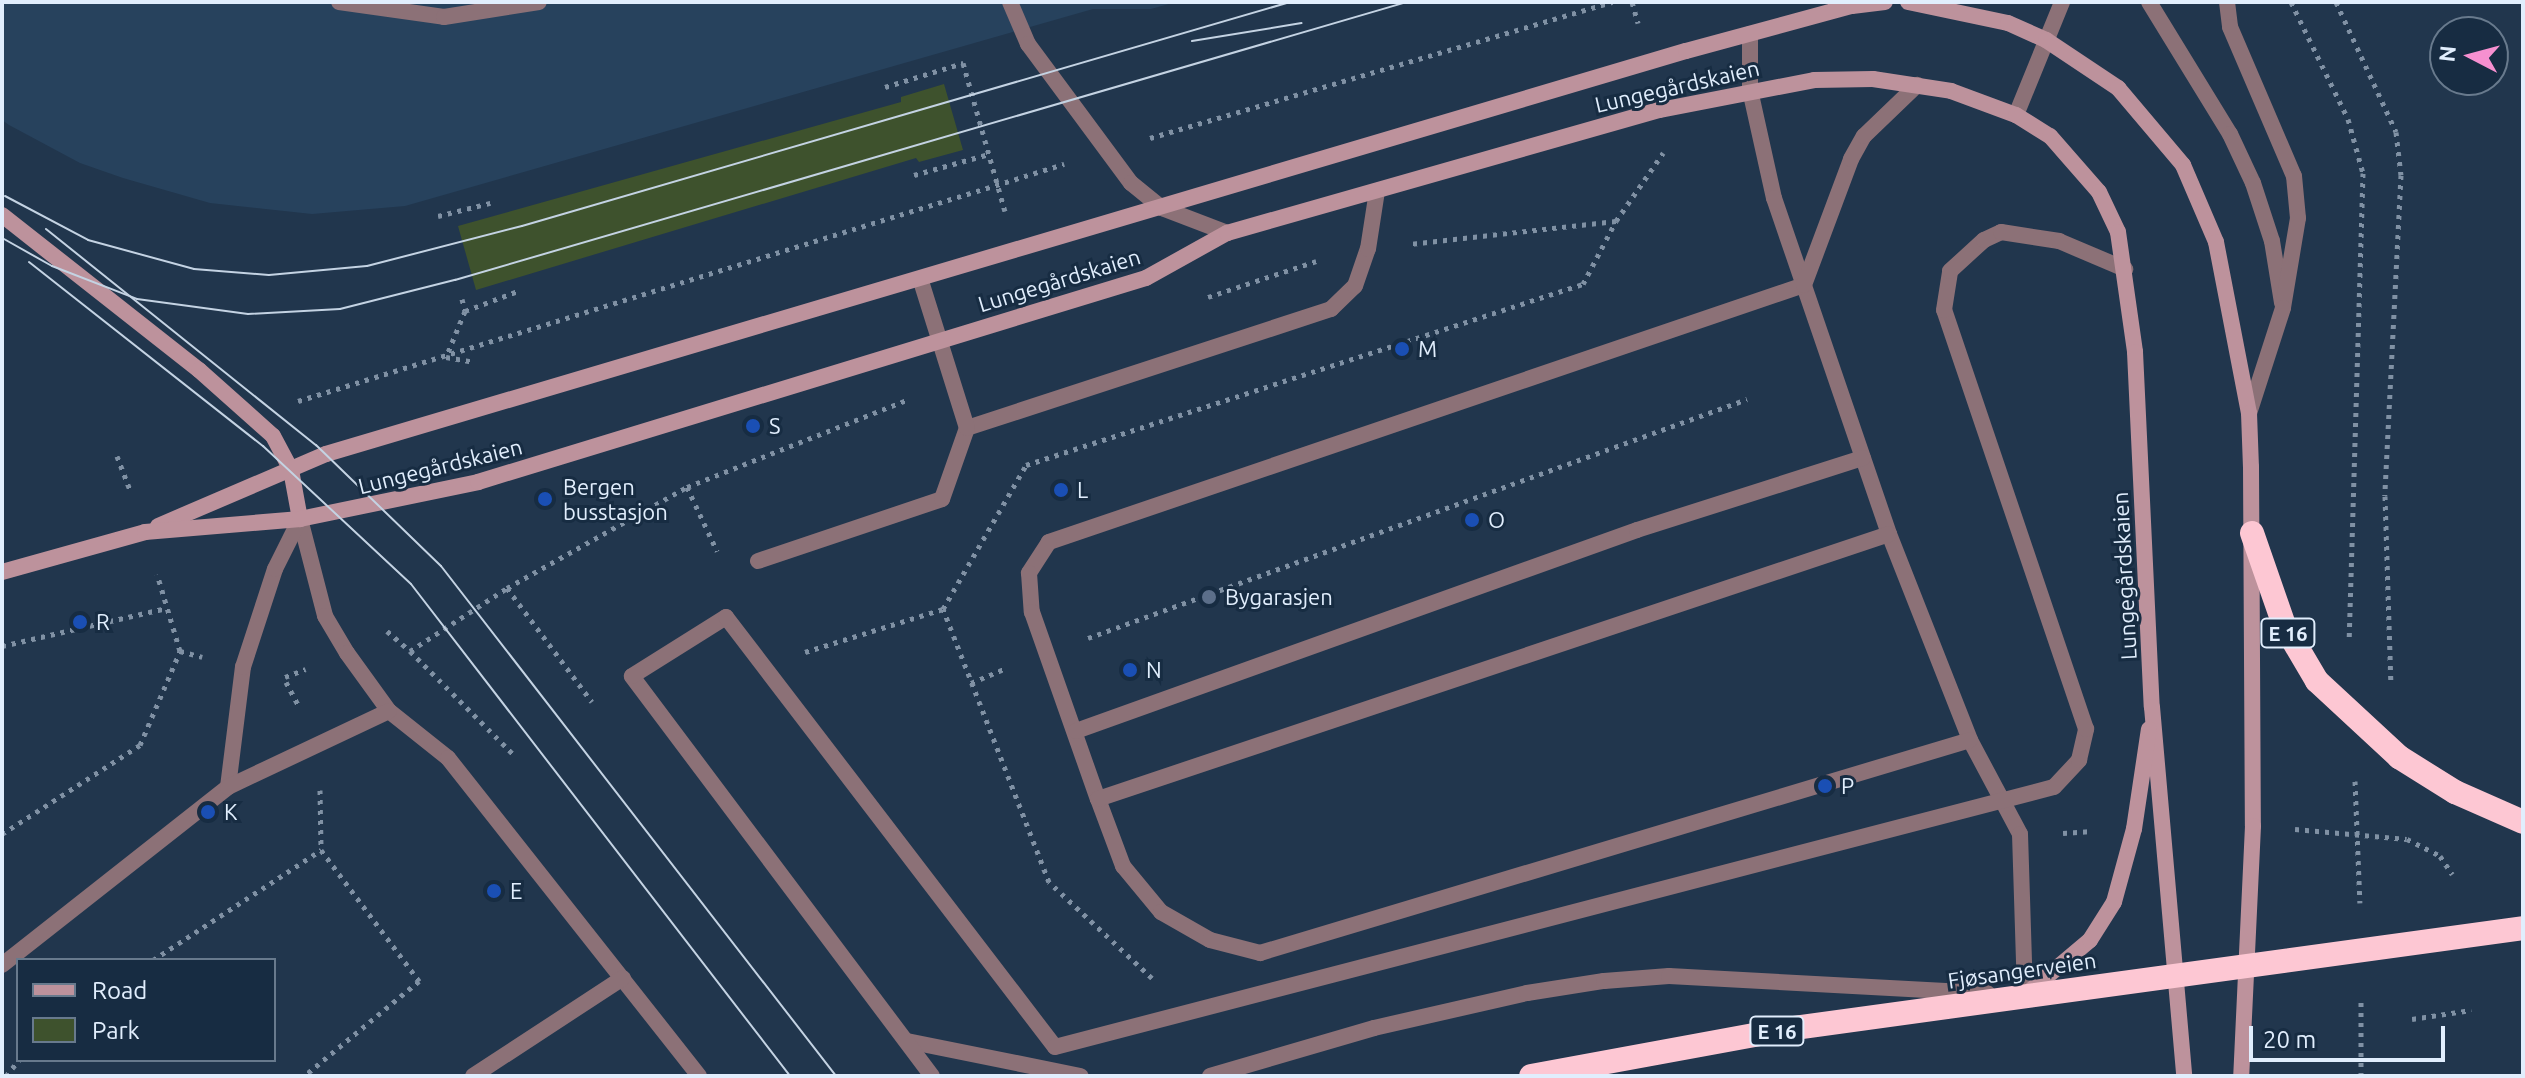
<!DOCTYPE html>
<html>
<head>
<meta charset="utf-8">
<style>
  body { margin:0 }
  #map { position:relative; width:2525px; height:1078px; overflow:hidden; background:#21364d; font-family:Ubuntu,sans-serif }
  div>[style] { position:absolute }
  [style*='--x'] { left:calc(var(--x)*1px); top:calc(var(--y)*1px); width:calc(var(--w)*1px); rotate:calc(var(--a)*1deg) }
  .built>* { inset:0; background:#27425d }
  .green>* { inset:0; background:#3e522d }
  .path>* { height:5px; margin-top:-2.5px; transform-origin:0; background:repeating-linear-gradient(90deg,#8091a4 0 4px,transparent 0 10px) }
  .lane>* { height:16px; margin:-8px; padding:0 8px; transform-origin:8px; border-radius:8px; background:#8c7177 }
  .street>* { height:16px; margin:-8px; padding:0 8px; transform-origin:8px; border-radius:8px; background:#8c7177 }
  .secondary>* { height:16px; margin:-8px; padding:0 8px; transform-origin:8px; border-radius:8px; background:#bd929c }
  .highway>* { height:24px; margin:-12px; padding:0 12px; transform-origin:12px; border-radius:12px; background:#fdc7d3 }
  .tram>* { height:2px; margin:-1px; padding:0 1px; transform-origin:1px; border-radius:1px; background:#c4d3e3 }
  .dots>* { width:22px; height:22px; translate:-50% -50%; box-sizing:border-box; border:4px solid #172c42; border-radius:50% }
  span { translate:-50% -50%; white-space:nowrap; text-align:center; line-height:1.15; -webkit-text-stroke:6px #172c42; paint-order:stroke }
  .shield-label span { padding:2px 6px; background:#172c42; border:2px solid; border-radius:6px; -webkit-text-stroke-width:0 }
  .shield-label { font-size:20px; color:#e1eefd; font-weight:700 }
  .street-label { font-size:22px; color:#e1eefd }
  .poi-label { font-size:22px; color:#e1eefd }
  .left { translate:0 -50%; text-align:left }
  .frame { position:absolute; inset:0; border:4px solid #e1eefd; pointer-events:none }
  .legend { position:absolute; left:16px; top:958px; width:260px; height:104px; box-sizing:border-box; background:#172c42; border:2px solid #687a8d; margin:0; padding:10px 14px; list-style:none; font-size:24px; color:#e1eefd }
  .legend li { display:flex; align-items:center; gap:16px; height:40px }
  .legend b { width:40px; border:2px solid #687a8d }
  .north { position:absolute; left:2429px; top:16px; width:80px; height:80px; box-sizing:border-box; background:#172c42; border:2px solid #687a8d; border-radius:50%; rotate:276deg; font-size:22px; font-weight:700; line-height:32px; text-align:center; color:#e1eefd }
  .north::after { content:''; display:block; margin:auto; width:28px; height:36px; background:#f690d0; clip-path:polygon(50% 0,100% 100%,50% 72%,0 100%) }
  .scale { position:absolute; left:2249px; top:1026px; width:196px; height:36px; box-sizing:border-box; border:4px solid #e1eefd; border-top:0; padding-left:10px; font-size:24px; line-height:28px; white-space:nowrap; color:#e1eefd; -webkit-text-stroke:6px #172c42; paint-order:stroke }
</style>
</head>
<body>
<div id="map">
  <div class="built">
    <i style="clip-path:polygon(2px 2px,1176px 2px,1151px 9px,1093px 9px,405px 206px,312px 214px,210px 203px,123px 178px,80px 163px,9px 125px,2px 120px)"></i>
  </div>
  <div class="green">
    <i style="clip-path:polygon(944px 84px,963px 150px,919px 162px,916px 158px,476px 290px,458px 226px,901px 102px,901px 97px)"></i>
  </div>
  <div class="path">
    <i style="--x:1632;--y:2;--w:22;--a:74"></i>
    <i style="--x:2291;--y:2;--w:130;--a:64"></i>
    <i style="--x:2348;--y:119;--w:56;--a:74.5"></i>
    <i style="--x:2363;--y:173;--w:466;--a:91.7"></i>
    <i style="--x:2336;--y:2;--w:143;--a:65.2"></i>
    <i style="--x:2396;--y:132;--w:43;--a:83.4"></i>
    <i style="--x:2401;--y:175;--w:321;--a:92.9"></i>
    <i style="--x:2385;--y:496;--w:186;--a:88.2"></i>
    <i style="--x:885;--y:87;--w:82;--a:-17.1"></i>
    <i style="--x:963;--y:63;--w:154;--a:74.2"></i>
    <i style="--x:1150;--y:138;--w:482;--a:-16.4"></i>
    <i style="--x:914;--y:175;--w:78;--a:-15.6"></i>
    <i style="--x:438;--y:216;--w:54;--a:-14"></i>
    <i style="--x:1616;--y:221;--w:83;--a:-55.3"></i>
    <i style="--x:1208;--y:297;--w:114;--a:-18.4"></i>
    <i style="--x:462;--y:299;--w:12;--a:76"></i>
    <i style="--x:465;--y:311;--w:50;--a:112.4"></i>
    <i style="--x:446;--y:357;--w:29;--a:10"></i>
    <i style="--x:465;--y:311;--w:57;--a:-20.7"></i>
    <i style="--x:298;--y:401;--w:802;--a:-17.19"></i>
    <i style="--x:117;--y:456;--w:36;--a:69"></i>
    <i style="--x:687;--y:487;--w:71;--a:64.9"></i>
    <i style="--x:507;--y:588;--w:142;--a:53.3"></i>
    <i style="--x:387;--y:631;--w:30;--a:41"></i>
    <i style="--x:410;--y:651;--w:116;--a:-33"></i>
    <i style="--x:507;--y:588;--w:206;--a:-29.3"></i>
    <i style="--x:687;--y:487;--w:237;--a:-21.6"></i>
    <i style="--x:1088;--y:638;--w:701;--a:-19.93"></i>
    <i style="--x:2;--y:646;--w:168;--a:-13"></i>
    <i style="--x:180;--y:651;--w:23;--a:15"></i>
    <i style="--x:410;--y:651;--w:146;--a:45"></i>
    <i style="--x:805;--y:652;--w:145;--a:-17.3"></i>
    <i style="--x:285;--y:677;--w:22;--a:-21"></i>
    <i style="--x:286;--y:682;--w:26;--a:62"></i>
    <i style="--x:971;--y:683;--w:39;--a:-23"></i>
    <i style="--x:2355;--y:781;--w:122;--a:87.7"></i>
    <i style="--x:320;--y:790;--w:60;--a:89"></i>
    <i style="--x:2295;--y:829;--w:112;--a:5.1"></i>
    <i style="--x:2407;--y:839;--w:37;--a:27"></i>
    <i style="--x:2440;--y:856;--w:22;--a:56"></i>
    <i style="--x:2063;--y:833;--w:26;--a:-4"></i>
    <i style="--x:2;--y:834;--w:164;--a:-32.8"></i>
    <i style="--x:140;--y:745;--w:102;--a:-66.9"></i>
    <i style="--x:180;--y:651;--w:80;--a:-106.6"></i>
    <i style="--x:153;--y:960;--w:201;--a:-33.2"></i>
    <i style="--x:321;--y:850;--w:164;--a:53.2"></i>
    <i style="--x:419;--y:981;--w:149;--a:140.4"></i>
    <i style="--x:1152;--y:978;--w:141;--a:-137"></i>
    <i style="--x:1049;--y:882;--w:293;--a:-111.2"></i>
    <i style="--x:943;--y:609;--w:166;--a:-60"></i>
    <i style="--x:1026;--y:465;--w:586;--a:-18"></i>
    <i style="--x:1583;--y:284;--w:71;--a:-62.4"></i>
    <i style="--x:1616;--y:221;--w:205;--a:173.6"></i>
    <i style="--x:2412;--y:1019;--w:60;--a:-8.7"></i>
    <i style="--x:6;--y:1076;--w:21;--a:-51"></i>
    <i style="--x:2361;--y:1076;--w:79;--a:-90"></i>
  </div>
  <div class="lane">
    <i style="--x:339;--y:2;--w:106;--a:8.1"></i>
    <i style="--x:444;--y:17;--w:96;--a:-9"></i>
    <i style="--x:1010;--y:2;--w:46;--a:66.8"></i>
    <i style="--x:1028;--y:44;--w:173;--a:53.5"></i>
    <i style="--x:1131;--y:183;--w:40;--a:39"></i>
    <i style="--x:1162;--y:208;--w:70;--a:21"></i>
    <i style="--x:2149;--y:2;--w:155;--a:58.5"></i>
    <i style="--x:2230;--y:134;--w:54;--a:64.9"></i>
    <i style="--x:2253;--y:183;--w:61;--a:71.9"></i>
    <i style="--x:2272;--y:241;--w:63;--a:80.8"></i>
    <i style="--x:1750;--y:34;--w:56;--a:90"></i>
    <i style="--x:1750;--y:90;--w:111;--a:77.5"></i>
    <i style="--x:1774;--y:198;--w:355;--a:71.1"></i>
    <i style="--x:1889;--y:534;--w:221;--a:68.5"></i>
    <i style="--x:1970;--y:740;--w:106;--a:62"></i>
    <i style="--x:2020;--y:834;--w:161;--a:88.2"></i>
    <i style="--x:2025;--y:995;--w:10;--a:180"></i>
    <i style="--x:1804;--y:285;--w:798;--a:161.2"></i>
    <i style="--x:1049;--y:542;--w:37;--a:123"></i>
    <i style="--x:1029;--y:573;--w:39;--a:86"></i>
    <i style="--x:1032;--y:612;--w:198;--a:70.6"></i>
    <i style="--x:1098;--y:799;--w:72;--a:69.5"></i>
    <i style="--x:1123;--y:866;--w:60;--a:50.4"></i>
    <i style="--x:1161;--y:912;--w:56;--a:29.7"></i>
    <i style="--x:1210;--y:940;--w:52;--a:14.6"></i>
    <i style="--x:1260;--y:953;--w:741;--a:-16.7"></i>
    <i style="--x:1804;--y:285;--w:134;--a:-69.5"></i>
    <i style="--x:1851;--y:159;--w:26;--a:-61"></i>
    <i style="--x:1864;--y:136;--w:74;--a:-43.9"></i>
    <i style="--x:967;--y:428;--w:383;--a:-18.1"></i>
    <i style="--x:1331;--y:309;--w:33;--a:-44"></i>
    <i style="--x:1355;--y:286;--w:39;--a:-71"></i>
    <i style="--x:1368;--y:249;--w:59;--a:-81.2"></i>
    <i style="--x:300;--y:519;--w:100;--a:75.5"></i>
    <i style="--x:325;--y:616;--w:43;--a:59.3"></i>
    <i style="--x:347;--y:653;--w:72;--a:54.1"></i>
    <i style="--x:389;--y:711;--w:75;--a:38.5"></i>
    <i style="--x:448;--y:758;--w:405;--a:51.7"></i>
    <i style="--x:758;--y:561;--w:194;--a:-18.6"></i>
    <i style="--x:942;--y:499;--w:75;--a:-70.6"></i>
    <i style="--x:967;--y:428;--w:154;--a:-107.4"></i>
    <i style="--x:1076;--y:731;--w:596;--a:-19.71"></i>
    <i style="--x:1637;--y:530;--w:237;--a:-17.7"></i>
    <i style="--x:228;--y:787;--w:121;--a:-82.9"></i>
    <i style="--x:243;--y:667;--w:103;--a:-71.9"></i>
    <i style="--x:275;--y:569;--w:56;--a:-63.4"></i>
    <i style="--x:1098;--y:799;--w:834;--a:-18.52"></i>
    <i style="--x:2;--y:965;--w:288;--a:-38.2"></i>
    <i style="--x:228;--y:787;--w:178;--a:-25.3"></i>
    <i style="--x:907;--y:1041;--w:177;--a:11.4"></i>
    <i style="--x:473;--y:1076;--w:179;--a:-33.2"></i>
    <i style="--x:932;--y:1076;--w:500;--a:-126.9"></i>
    <i style="--x:632;--y:676;--w:111;--a:-32.1"></i>
    <i style="--x:726;--y:617;--w:541;--a:52.58"></i>
    <i style="--x:1055;--y:1047;--w:1032;--a:-14.59"></i>
    <i style="--x:2054;--y:787;--w:37;--a:-47"></i>
    <i style="--x:2079;--y:760;--w:32;--a:-77"></i>
    <i style="--x:2086;--y:729;--w:442;--a:-108.7"></i>
    <i style="--x:1944;--y:310;--w:39;--a:-81"></i>
    <i style="--x:1950;--y:271;--w:46;--a:-42.4"></i>
    <i style="--x:1984;--y:240;--w:19;--a:-25"></i>
    <i style="--x:2001;--y:232;--w:59;--a:8.8"></i>
    <i style="--x:2059;--y:241;--w:72;--a:23"></i>
    <i style="--x:1210;--y:1076;--w:171;--a:-16.3"></i>
    <i style="--x:1374;--y:1028;--w:157;--a:-12.9"></i>
    <i style="--x:1527;--y:993;--w:78;--a:-8.9"></i>
    <i style="--x:1604;--y:981;--w:65;--a:-4.4"></i>
    <i style="--x:1669;--y:976;--w:319;--a:3.1"></i>
  </div>
  <div class="street">
    <i style="--x:2227;--y:2;--w:25;--a:83"></i>
    <i style="--x:2230;--y:27;--w:162;--a:66.8"></i>
    <i style="--x:2294;--y:176;--w:42;--a:84.6"></i>
    <i style="--x:2298;--y:218;--w:91;--a:99.5"></i>
    <i style="--x:2283;--y:308;--w:110;--a:107.9"></i>
    <i style="--x:2016;--y:115;--w:122;--a:-67.8"></i>
  </div>
  <div class="secondary">
    <i style="--x:1908;--y:2;--w:102;--a:11.9"></i>
    <i style="--x:2008;--y:23;--w:42;--a:24.1"></i>
    <i style="--x:2046;--y:40;--w:87;--a:33.7"></i>
    <i style="--x:2118;--y:88;--w:101;--a:49.8"></i>
    <i style="--x:2183;--y:165;--w:84;--a:66.8"></i>
    <i style="--x:2216;--y:242;--w:174;--a:79.1"></i>
    <i style="--x:2249;--y:413;--w:54;--a:87.9"></i>
    <i style="--x:2251;--y:467;--w:359;--a:89.7"></i>
    <i style="--x:2253;--y:826;--w:250;--a:92.7"></i>
    <i style="--x:2;--y:215;--w:251;--a:38.2"></i>
    <i style="--x:199;--y:370;--w:99;--a:41.7"></i>
    <i style="--x:273;--y:436;--w:38;--a:62"></i>
    <i style="--x:291;--y:470;--w:50;--a:79.6"></i>
    <i style="--x:158;--y:526;--w:183;--a:-23.2"></i>
    <i style="--x:326;--y:454;--w:1418;--a:-16.51"></i>
    <i style="--x:1686;--y:51;--w:172;--a:-15.2"></i>
    <i style="--x:1852;--y:6;--w:33;--a:-7"></i>
    <i style="--x:2;--y:572;--w:148;--a:-15.6"></i>
    <i style="--x:145;--y:532;--w:156;--a:-4.8"></i>
    <i style="--x:300;--y:519;--w:182;--a:-11.7"></i>
    <i style="--x:478;--y:482;--w:698;--a:-16.98"></i>
    <i style="--x:1146;--y:278;--w:93;--a:-29.1"></i>
    <i style="--x:1227;--y:233;--w:450;--a:-15.9"></i>
    <i style="--x:1660;--y:110;--w:157;--a:-11"></i>
    <i style="--x:1814;--y:80;--w:59;--a:-1"></i>
    <i style="--x:1873;--y:79;--w:79;--a:8.7"></i>
    <i style="--x:1951;--y:91;--w:69;--a:20.3"></i>
    <i style="--x:2016;--y:115;--w:40;--a:32"></i>
    <i style="--x:2050;--y:136;--w:74;--a:48.8"></i>
    <i style="--x:2099;--y:192;--w:44;--a:64.6"></i>
    <i style="--x:2118;--y:232;--w:121;--a:81.9"></i>
    <i style="--x:2135;--y:352;--w:355;--a:87.3"></i>
    <i style="--x:2152;--y:707;--w:370;--a:85"></i>
    <i style="--x:2025;--y:995;--w:85;--a:-40.2"></i>
    <i style="--x:2090;--y:940;--w:45;--a:-57.7"></i>
    <i style="--x:2114;--y:902;--w:76;--a:-74.7"></i>
    <i style="--x:2134;--y:829;--w:101;--a:-81.5"></i>
  </div>
  <div class="highway">
    <i style="--x:2252;--y:533;--w:97;--a:70.8"></i>
    <i style="--x:2284;--y:625;--w:65;--a:59.5"></i>
    <i style="--x:2317;--y:681;--w:112;--a:42.8"></i>
    <i style="--x:2399;--y:757;--w:66;--a:32"></i>
    <i style="--x:2455;--y:792;--w:74;--a:23.8"></i>
    <i style="--x:1531;--y:1076;--w:260;--a:-10.4"></i>
    <i style="--x:1787;--y:1029;--w:743;--a:-7.81"></i>
  </div>
  <div class="tram">
    <i style="--x:1192;--y:41;--w:111;--a:-9.3"></i>
    <i style="--x:5;--y:196;--w:94;--a:27.9"></i>
    <i style="--x:88;--y:240;--w:110;--a:15.3"></i>
    <i style="--x:194;--y:269;--w:75;--a:4.6"></i>
    <i style="--x:269;--y:275;--w:98;--a:-5.2"></i>
    <i style="--x:367;--y:266;--w:160;--a:-14.5"></i>
    <i style="--x:522;--y:226;--w:800;--a:-16.26"></i>
    <i style="--x:46;--y:229;--w:346;--a:38.7"></i>
    <i style="--x:316;--y:445;--w:174;--a:44.1"></i>
    <i style="--x:441;--y:566;--w:645;--a:52.24"></i>
    <i style="--x:4;--y:239;--w:55;--a:29.4"></i>
    <i style="--x:52;--y:266;--w:91;--a:21.2"></i>
    <i style="--x:137;--y:299;--w:112;--a:7.7"></i>
    <i style="--x:248;--y:314;--w:92;--a:-3.1"></i>
    <i style="--x:340;--y:309;--w:119;--a:-14.2"></i>
    <i style="--x:455;--y:280;--w:992;--a:-16.28"></i>
    <i style="--x:29;--y:262;--w:298;--a:38.2"></i>
    <i style="--x:263;--y:446;--w:202;--a:43"></i>
    <i style="--x:411;--y:584;--w:621;--a:52.39"></i>
  </div>
  <div class="dots">
    <i style="left:1402px;top:349px;background:#1a4fb4"></i>
    <i style="left:753px;top:426px;background:#1a4fb4"></i>
    <i style="left:1061px;top:490px;background:#1a4fb4"></i>
    <i style="left:545px;top:499px;background:#1a4fb4"></i>
    <i style="left:1472px;top:520px;background:#1a4fb4"></i>
    <i style="left:1209px;top:597px;background:#5c6f8a"></i>
    <i style="left:80px;top:622px;background:#1a4fb4"></i>
    <i style="left:1130px;top:670px;background:#1a4fb4"></i>
    <i style="left:1825px;top:786px;background:#1a4fb4"></i>
    <i style="left:208px;top:812px;background:#1a4fb4"></i>
    <i style="left:494px;top:891px;background:#1a4fb4"></i>
  </div>
  <div class="shield-label">
    <span style="left:2288px;top:633px">E 16</span>
    <span style="left:1777px;top:1031px">E 16</span>
  </div>
  <div class="street-label">
    <span style="left:1677px;top:86px;rotate:-13deg">Lungegårdskaien</span>
    <span style="left:1059px;top:280px;rotate:-17deg">Lungegårdskaien</span>
    <span style="left:440px;top:466px;rotate:-14deg">Lungegårdskaien</span>
    <span style="left:2124px;top:576px;rotate:-93deg">Lungegårdskaien</span>
    <span style="left:2022px;top:970px;rotate:-8deg">Fjøsangerveien</span>
  </div>
  <div class="poi-label">
    <span class="left" style="left:1418px;top:349px">M</span>
    <span class="left" style="left:769px;top:426px">S</span>
    <span class="left" style="left:563px;top:499px">Bergen<br>busstasjon</span>
    <span class="left" style="left:1077px;top:490px">L</span>
    <span class="left" style="left:1488px;top:520px">O</span>
    <span class="left" style="left:1225px;top:597px">Bygarasjen</span>
    <span class="left" style="left:96px;top:622px">R</span>
    <span class="left" style="left:1146px;top:670px">N</span>
    <span class="left" style="left:1841px;top:786px">P</span>
    <span class="left" style="left:224px;top:812px">K</span>
    <span class="left" style="left:510px;top:891px">E</span>
  </div>
  <div class="frame"></div>
  <ul class="legend">
  <li><b style="height:10px;background:#bd929c"></b>Road</li>
  <li><b style="height:22px;background:#3e522d"></b>Park</li>
  </ul>
  <div class="north">N</div>
  <div class="scale">20 m</div>
</div>
</body>
</html>
